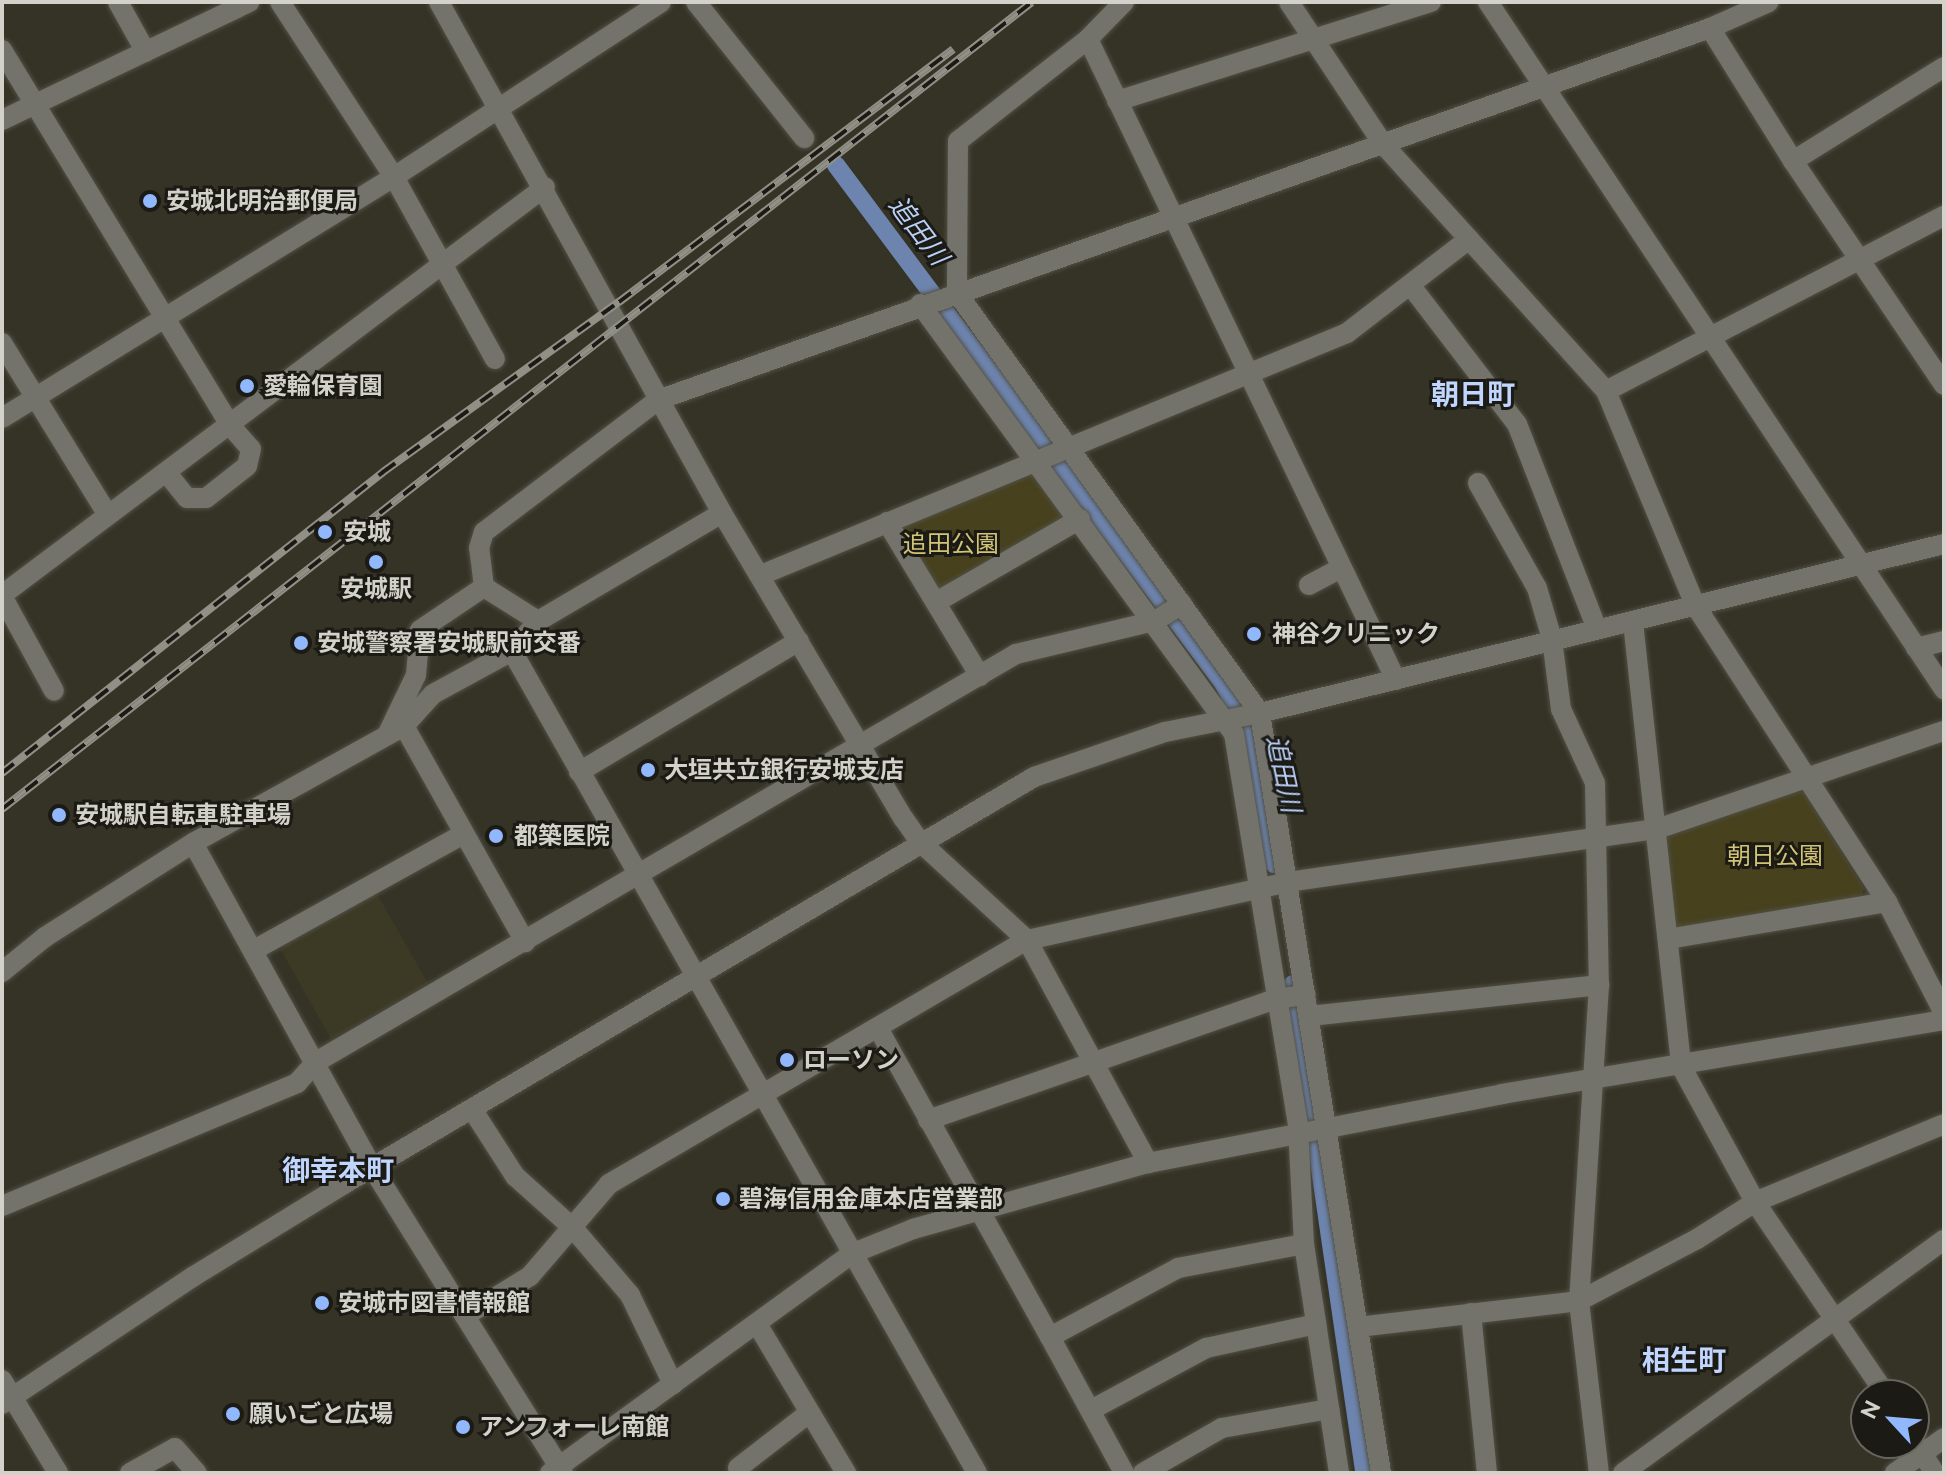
<!DOCTYPE html>
<html>
<head>
<meta charset="utf-8">
<style>
  body { margin:0 }
  #map { position:relative; width:1946px; height:1475px; overflow:hidden; background:#353326; font-family:Raleway,"Noto Sans JP",sans-serif }
  div>[style] { position:absolute }
  [style*='--x'] { left:calc(var(--x)*1px); top:calc(var(--y)*1px); width:calc(var(--w)*1px); rotate:calc(var(--a)*1deg) }
  .built>* { inset:0; background:#3c3925 }
  .green>* { inset:0; background:#47411e }
  .canal>* { height:18px; margin:-9px; padding:0 9px; transform-origin:9px; border-radius:9px; background:#6d84ae }
  .roads { filter:drop-shadow(0 0 2px #515044) drop-shadow(0 0 2px #515044) }
  .minor>* { height:20px; margin:-10px; padding:0 10px; transform-origin:10px; border-radius:10px; background:#73736c }
  .rail>* { height:8px; margin-top:-4px; transform-origin:0; background:repeating-linear-gradient(90deg,#1b1a15 0 15px,#919086 0 30px); box-sizing:border-box; border-block:2px solid #919086 }
  .dots>* { width:22px; height:22px; translate:-50% -50%; box-sizing:border-box; border:4px solid #1b1a15; border-radius:50% }
  span { translate:-50% -50%; white-space:nowrap; text-align:center; line-height:1.15; -webkit-text-stroke:6px #1b1a15; paint-order:stroke }
  .poi-label { font-size:24px; color:#d3d2ca; font-weight:700 }
  .left { translate:0 -50%; text-align:left }
  .park-label { font-size:24px; color:#d1c476 }
  .water-label { font-size:26px; color:#b8cff5; font-style:italic }
  .quarter-label { font-size:28px; color:#c0d6fe; font-weight:700 }
  .frame { position:absolute; inset:0; border:4px solid #d3d2ca; pointer-events:none }
  .north { position:absolute; left:1850px; top:1379px; width:80px; height:80px; box-sizing:border-box; background:#1b1a15; border:2px solid #65645d; border-radius:50%; rotate:296deg; font-size:22px; font-weight:700; line-height:32px; text-align:center; color:#d3d2ca }
  .north::after { content:''; display:block; margin:auto; width:28px; height:36px; background:#91b8fd; clip-path:polygon(50% 0,100% 100%,50% 72%,0 100%) }
</style>
</head>
<body>
<div id="map">
  <div class="built">
    <i style="clip-path:polygon(376px 892px,428px 983px,331px 1039px,281px 950px,285px 942px)"></i>
  </div>
  <div class="green">
    <i style="clip-path:polygon(1032px 471px,1067px 516px,939px 590px,902px 527px)"></i>
    <i style="clip-path:polygon(1794px 790px,1804px 793px,1864px 888px,1861px 897px,1681px 930px,1674px 925px,1665px 844px,1670px 833px)"></i>
  </div>
  <div class="canal">
    <i style="--x:836;--y:165;--w:647;--a:53.24"></i>
    <i style="--x:1223;--y:683;--w:62;--a:62.2"></i>
    <i style="--x:1252;--y:738;--w:128;--a:80.1"></i>
    <i style="--x:1293;--y:984;--w:494;--a:81.7"></i>
  </div>
  <div class="roads">
    <div class="minor">
      <i style="--x:118;--y:2;--w:57;--a:60.8"></i>
      <i style="--x:280;--y:2;--w:209;--a:56.9"></i>
      <i style="--x:394;--y:177;--w:208;--a:61"></i>
      <i style="--x:439;--y:2;--w:584;--a:61.02"></i>
      <i style="--x:722;--y:513;--w:356;--a:59.3"></i>
      <i style="--x:904;--y:819;--w:28;--a:55"></i>
      <i style="--x:920;--y:842;--w:145;--a:42.5"></i>
      <i style="--x:1027;--y:940;--w:254;--a:61.5"></i>
      <i style="--x:696;--y:2;--w:174;--a:51.5"></i>
      <i style="--x:1124;--y:2;--w:52;--a:134.2"></i>
      <i style="--x:1088;--y:39;--w:165;--a:141.9"></i>
      <i style="--x:958;--y:141;--w:152;--a:90.4"></i>
      <i style="--x:957;--y:293;--w:518;--a:54.19"></i>
      <i style="--x:1260;--y:713;--w:770;--a:80.95"></i>
      <i style="--x:1289;--y:2;--w:170;--a:56.5"></i>
      <i style="--x:1383;--y:144;--w:333;--a:47.9"></i>
      <i style="--x:1606;--y:391;--w:232;--a:67.4"></i>
      <i style="--x:1695;--y:605;--w:354;--a:57.1"></i>
      <i style="--x:1887;--y:902;--w:125;--a:62.8"></i>
      <i style="--x:1488;--y:2;--w:825;--a:56.43"></i>
      <i style="--x:1710;--y:28;--w:157;--a:58"></i>
      <i style="--x:1793;--y:161;--w:270;--a:56"></i>
      <i style="--x:1088;--y:39;--w:711;--a:64.34"></i>
      <i style="--x:2;--y:50;--w:437;--a:58.7"></i>
      <i style="--x:229;--y:424;--w:33;--a:49"></i>
      <i style="--x:251;--y:449;--w:17;--a:103"></i>
      <i style="--x:247;--y:466;--w:52;--a:142"></i>
      <i style="--x:206;--y:498;--w:19;--a:180"></i>
      <i style="--x:187;--y:498;--w:33;--a:-129"></i>
      <i style="--x:1117;--y:101;--w:329;--a:-17.5"></i>
      <i style="--x:2;--y:120;--w:274;--a:-25.5"></i>
      <i style="--x:1793;--y:161;--w:178;--a:-31.9"></i>
      <i style="--x:1411;--y:286;--w:174;--a:52.5"></i>
      <i style="--x:1517;--y:424;--w:220;--a:68.7"></i>
      <i style="--x:920;--y:304;--w:532;--a:53.86"></i>
      <i style="--x:1234;--y:734;--w:397;--a:80.7"></i>
      <i style="--x:1298;--y:1126;--w:118;--a:87.1"></i>
      <i style="--x:1304;--y:1244;--w:232;--a:81.3"></i>
      <i style="--x:2;--y:343;--w:202;--a:58.4"></i>
      <i style="--x:1606;--y:391;--w:381;--a:-27.4"></i>
      <i style="--x:2;--y:418;--w:460;--a:-31.6"></i>
      <i style="--x:394;--y:177;--w:319;--a:-33.2"></i>
      <i style="--x:1478;--y:483;--w:120;--a:60.7"></i>
      <i style="--x:1537;--y:588;--w:53;--a:73.6"></i>
      <i style="--x:1552;--y:639;--w:71;--a:82.7"></i>
      <i style="--x:1561;--y:709;--w:81;--a:65.3"></i>
      <i style="--x:1595;--y:783;--w:202;--a:88.9"></i>
      <i style="--x:1599;--y:985;--w:317;--a:93.6"></i>
      <i style="--x:1579;--y:1301;--w:173;--a:83.4"></i>
      <i style="--x:887;--y:522;--w:180;--a:58.9"></i>
      <i style="--x:761;--y:575;--w:634;--a:-22.44"></i>
      <i style="--x:1347;--y:333;--w:154;--a:-37.6"></i>
      <i style="--x:1309;--y:585;--w:36;--a:-28"></i>
      <i style="--x:484;--y:587;--w:39;--a:-97"></i>
      <i style="--x:479;--y:548;--w:17;--a:-73"></i>
      <i style="--x:484;--y:532;--w:218;--a:-37.2"></i>
      <i style="--x:658;--y:400;--w:1116;--a:-19.47"></i>
      <i style="--x:1710;--y:28;--w:64;--a:-23.8"></i>
      <i style="--x:2;--y:595;--w:679;--a:-36.92"></i>
      <i style="--x:2;--y:596;--w:108;--a:61.3"></i>
      <i style="--x:938;--y:601;--w:164;--a:-30"></i>
      <i style="--x:1633;--y:622;--w:447;--a:83.8"></i>
      <i style="--x:1681;--y:1066;--w:155;--a:61.4"></i>
      <i style="--x:1755;--y:1202;--w:233;--a:55.8"></i>
      <i style="--x:1916;--y:648;--w:29;--a:-14"></i>
      <i style="--x:512;--y:651;--w:944;--a:60.5"></i>
      <i style="--x:404;--y:726;--w:248;--a:60.7"></i>
      <i style="--x:388;--y:733;--w:64;--a:-64.2"></i>
      <i style="--x:416;--y:675;--w:45;--a:-84.9"></i>
      <i style="--x:420;--y:630;--w:77;--a:-33.9"></i>
      <i style="--x:484;--y:587;--w:64;--a:32.2"></i>
      <i style="--x:579;--y:772;--w:256;--a:-30.8"></i>
      <i style="--x:193;--y:843;--w:372;--a:61.1"></i>
      <i style="--x:373;--y:1169;--w:358;--a:58"></i>
      <i style="--x:1668;--y:939;--w:222;--a:-9.6"></i>
      <i style="--x:254;--y:950;--w:239;--a:-29"></i>
      <i style="--x:2;--y:972;--w:55;--a:-39.1"></i>
      <i style="--x:45;--y:937;--w:175;--a:-32.4"></i>
      <i style="--x:193;--y:843;--w:241;--a:-29"></i>
      <i style="--x:404;--y:726;--w:43;--a:-47.8"></i>
      <i style="--x:433;--y:694;--w:90;--a:-28.6"></i>
      <i style="--x:512;--y:651;--w:40;--a:-49"></i>
      <i style="--x:538;--y:621;--w:213;--a:-30.4"></i>
      <i style="--x:1310;--y:1016;--w:291;--a:-6.1"></i>
      <i style="--x:878;--y:1028;--w:354;--a:60.9"></i>
      <i style="--x:1050;--y:1337;--w:145;--a:-28.3"></i>
      <i style="--x:1178;--y:1268;--w:128;--a:-10.8"></i>
      <i style="--x:472;--y:1109;--w:80;--a:57.3"></i>
      <i style="--x:515;--y:1176;--w:78;--a:41.9"></i>
      <i style="--x:573;--y:1228;--w:88;--a:49.6"></i>
      <i style="--x:630;--y:1295;--w:99;--a:64.2"></i>
      <i style="--x:928;--y:1120;--w:368;--a:-19.2"></i>
      <i style="--x:1276;--y:999;--w:30;--a:-8"></i>
      <i style="--x:2;--y:1206;--w:320;--a:-22.6"></i>
      <i style="--x:297;--y:1083;--w:28;--a:-48"></i>
      <i style="--x:316;--y:1062;--w:810;--a:-30.24"></i>
      <i style="--x:1016;--y:654;--w:143;--a:-13.4"></i>
      <i style="--x:1155;--y:621;--w:32;--a:-32"></i>
      <i style="--x:1471;--y:1313;--w:161;--a:84.3"></i>
      <i style="--x:465;--y:1316;--w:76;--a:-31.6"></i>
      <i style="--x:530;--y:1276;--w:121;--a:-49.3"></i>
      <i style="--x:609;--y:1184;--w:484;--a:-30.3"></i>
      <i style="--x:1027;--y:940;--w:267;--a:-12.5"></i>
      <i style="--x:1288;--y:882;--w:373;--a:-8.2"></i>
      <i style="--x:1657;--y:829;--w:303;--a:-18.9"></i>
      <i style="--x:757;--y:1324;--w:174;--a:59.1"></i>
      <i style="--x:1358;--y:1327;--w:223;--a:-6.7"></i>
      <i style="--x:1579;--y:1301;--w:133;--a:-27.7"></i>
      <i style="--x:1697;--y:1239;--w:69;--a:-32.5"></i>
      <i style="--x:1755;--y:1202;--w:204;--a:-22.4"></i>
      <i style="--x:1050;--y:1337;--w:155;--a:61.4"></i>
      <i style="--x:2;--y:1380;--w:109;--a:58.9"></i>
      <i style="--x:2;--y:1404;--w:231;--a:-33.7"></i>
      <i style="--x:194;--y:1276;--w:176;--a:-31.5"></i>
      <i style="--x:344;--y:1184;--w:801;--a:-30.53"></i>
      <i style="--x:1034;--y:777;--w:139;--a:-19"></i>
      <i style="--x:1165;--y:732;--w:97;--a:-11.3"></i>
      <i style="--x:1260;--y:713;--w:705;--a:-13.88"></i>
      <i style="--x:1091;--y:1410;--w:131;--a:-28.3"></i>
      <i style="--x:1206;--y:1348;--w:113;--a:-12.3"></i>
      <i style="--x:1914;--y:1441;--w:38;--a:57"></i>
      <i style="--x:738;--y:1468;--w:90;--a:-37.8"></i>
      <i style="--x:130;--y:1473;--w:51;--a:-29.1"></i>
      <i style="--x:175;--y:1448;--w:33;--a:49"></i>
      <i style="--x:550;--y:1473;--w:372;--a:-36"></i>
      <i style="--x:851;--y:1254;--w:67;--a:-22"></i>
      <i style="--x:913;--y:1229;--w:244;--a:-15.7"></i>
      <i style="--x:1148;--y:1163;--w:361;--a:-11"></i>
      <i style="--x:1502;--y:1094;--w:448;--a:-9.5"></i>
      <i style="--x:1143;--y:1473;--w:91;--a:-29.7"></i>
      <i style="--x:1222;--y:1428;--w:109;--a:-10.1"></i>
      <i style="--x:1623;--y:1473;--w:397;--a:-36"></i>
      <i style="--x:1895;--y:1473;--w:60;--a:-35.5"></i>
    </div>
  </div>
  <div class="rail">
    <i style="--x:2;--y:773;--w:486;--a:-38.3"></i>
    <i style="--x:383;--y:472;--w:291;--a:-35.8"></i>
    <i style="--x:619;--y:302;--w:419;--a:-37.1"></i>
    <i style="--x:2;--y:809;--w:1308;--a:-38.08"></i>
  </div>
  <div class="dots">
    <i style="left:150px;top:201px;background:#91b8fd"></i>
    <i style="left:247px;top:386px;background:#91b8fd"></i>
    <i style="left:325px;top:532px;background:#91b8fd"></i>
    <i style="left:376px;top:562px;background:#91b8fd"></i>
    <i style="left:1254px;top:634px;background:#91b8fd"></i>
    <i style="left:301px;top:643px;background:#91b8fd"></i>
    <i style="left:648px;top:770px;background:#91b8fd"></i>
    <i style="left:59px;top:815px;background:#91b8fd"></i>
    <i style="left:496px;top:836px;background:#91b8fd"></i>
    <i style="left:787px;top:1060px;background:#91b8fd"></i>
    <i style="left:723px;top:1199px;background:#91b8fd"></i>
    <i style="left:322px;top:1303px;background:#91b8fd"></i>
    <i style="left:233px;top:1414px;background:#91b8fd"></i>
    <i style="left:463px;top:1427px;background:#91b8fd"></i>
  </div>
  <div class="poi-label">
    <span class="left" style="left:166px;top:201px">安城北明治郵便局</span>
    <span class="left" style="left:263px;top:386px">愛輪保育園</span>
    <span class="left" style="left:343px;top:532px">安城</span>
    <span style="left:376px;top:589px">安城駅</span>
    <span class="left" style="left:1272px;top:634px">神谷クリニック</span>
    <span class="left" style="left:317px;top:643px">安城警察署安城駅前交番</span>
    <span class="left" style="left:664px;top:770px">大垣共立銀行安城支店</span>
    <span class="left" style="left:75px;top:815px">安城駅自転車駐車場</span>
    <span class="left" style="left:514px;top:836px">都築医院</span>
    <span class="left" style="left:803px;top:1060px">ローソン</span>
    <span class="left" style="left:739px;top:1199px">碧海信用金庫本店営業部</span>
    <span class="left" style="left:338px;top:1303px">安城市図書情報館</span>
    <span class="left" style="left:249px;top:1414px">願いごと広場</span>
    <span class="left" style="left:479px;top:1427px">アンフォーレ南館</span>
  </div>
  <div class="park-label">
    <span style="left:951px;top:544px">追田公園</span>
    <span style="left:1775px;top:856px">朝日公園</span>
  </div>
  <div class="water-label">
    <span style="left:918px;top:231px;rotate:53deg">追田川</span>
    <span style="left:1283px;top:774px;rotate:78deg">追田川</span>
  </div>
  <div class="quarter-label">
    <span style="left:1473px;top:395px">朝日町</span>
    <span style="left:338px;top:1171px">御幸本町</span>
    <span style="left:1684px;top:1361px">相生町</span>
  </div>
  <div class="frame"></div>
  <div class="north">N</div>
</div>
</body>
</html>
